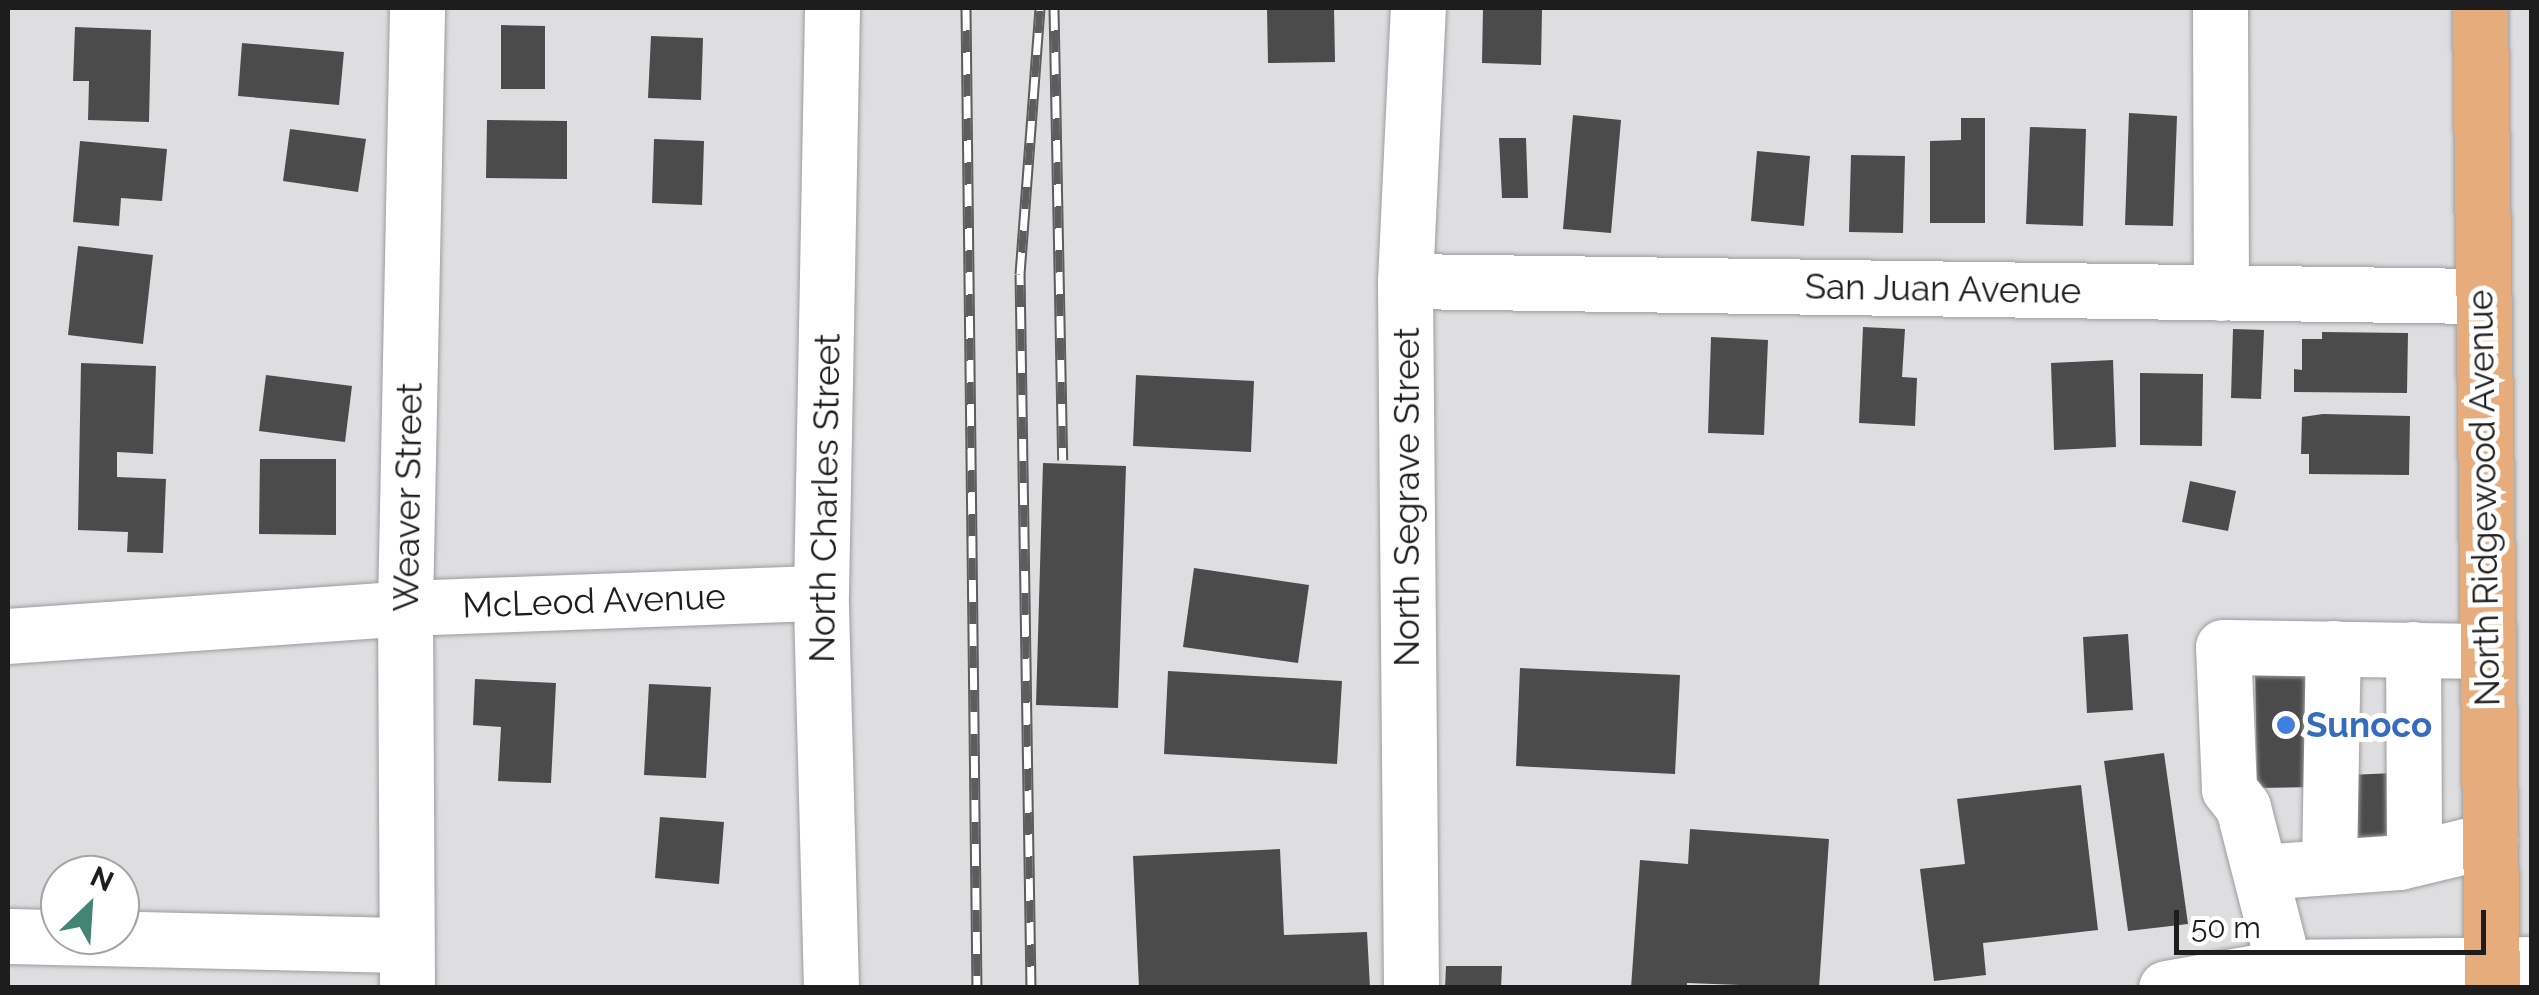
<!DOCTYPE html>
<html>
<head>
<meta charset="utf-8">
<style>
  body { margin:0 }
  #map { position:relative; width:2539px; height:995px; overflow:hidden; background:#dedee0; font-family:Raleway,sans-serif }
  div>[style] { position:absolute }
  [style*='--x'] { left:calc(var(--x)*1px); top:calc(var(--y)*1px); width:calc(var(--w)*1px); rotate:calc(var(--a)*1deg) }
  .building>* { inset:0; background:#4b4b4c }
  .roads { filter:drop-shadow(0 0 2px #9c9c9e) drop-shadow(0 0 2px #9c9c9e) }
  .minor>* { height:55px; margin:-27.5px; padding:0 27.5px; transform-origin:27.5px; border-radius:27.5px; background:#fff }
  .major>* { height:55px; margin:-27.5px; padding:0 27.5px; transform-origin:27.5px; border-radius:27.5px; background:#e6ac7c }
  .rail>* { height:11px; margin-top:-5.5px; transform-origin:0; background:repeating-linear-gradient(90deg,#fff 0 22px,#5d5d5e 0 44px); box-sizing:border-box; border-block:2px solid #5d5d5e }
  .dots>* { width:28px; height:28px; translate:-50% -50%; box-sizing:border-box; border:5px solid #fff; border-radius:50% }
  span { translate:-50% -50%; white-space:nowrap; text-align:center; line-height:1.15; -webkit-text-stroke:10px #fff; paint-order:stroke }
  .street-label { font-size:35px; color:#1d1d1e }
  .shop-label { font-size:35px; color:#366cbe; font-weight:700 }
  .left { translate:0 -50%; text-align:left }
  .frame { position:absolute; inset:0; border:10px solid #1d1d1e; pointer-events:none }
  .north { position:absolute; left:40px; top:855px; width:100px; height:100px; box-sizing:border-box; background:#fff; border:2px solid #a5a5a5; border-radius:50%; rotate:25deg; font-size:28px; font-weight:700; line-height:40px; text-align:center; color:#1d1d1e }
  .north::after { content:''; display:block; margin:auto; width:35px; height:45px; background:#438474; clip-path:polygon(50% 0,100% 100%,50% 72%,0 100%) }
  .scale { position:absolute; left:2174px; top:910px; width:312px; height:45px; box-sizing:border-box; border:5px solid #1d1d1e; border-top:0; padding-left:12px; font-size:30px; line-height:35px; white-space:nowrap; color:#1d1d1e; -webkit-text-stroke:8px #fff; paint-order:stroke }
</style>
</head>
<body>
<div id="map">
  <div class="building">
    <i style="clip-path:polygon(1267px 8px,1334px 8px,1335px 62px,1268px 63px)"></i>
    <i style="clip-path:polygon(1483px 8px,1542px 10px,1541px 65px,1482px 63px)"></i>
    <i style="clip-path:polygon(501px 25px,545px 26px,545px 89px,501px 89px)"></i>
    <i style="clip-path:polygon(75px 27px,151px 30px,149px 122px,88px 120px,89px 81px,73px 81px)"></i>
    <i style="clip-path:polygon(651px 36px,703px 38px,701px 100px,648px 98px)"></i>
    <i style="clip-path:polygon(242px 43px,344px 52px,339px 105px,238px 96px)"></i>
    <i style="clip-path:polygon(2129px 113px,2177px 116px,2173px 226px,2125px 225px)"></i>
    <i style="clip-path:polygon(1573px 115px,1621px 120px,1611px 233px,1563px 229px)"></i>
    <i style="clip-path:polygon(1961px 118px,1985px 118px,1985px 223px,1930px 223px,1930px 141px,1961px 140px)"></i>
    <i style="clip-path:polygon(487px 120px,567px 121px,567px 179px,486px 178px)"></i>
    <i style="clip-path:polygon(2030px 127px,2086px 129px,2083px 226px,2026px 224px)"></i>
    <i style="clip-path:polygon(290px 129px,366px 139px,358px 192px,283px 181px)"></i>
    <i style="clip-path:polygon(1499px 138px,1526px 138px,1528px 198px,1502px 198px)"></i>
    <i style="clip-path:polygon(654px 139px,704px 141px,702px 205px,652px 203px)"></i>
    <i style="clip-path:polygon(80px 141px,167px 149px,162px 201px,121px 198px,119px 226px,73px 222px)"></i>
    <i style="clip-path:polygon(1757px 151px,1810px 156px,1804px 226px,1751px 221px)"></i>
    <i style="clip-path:polygon(1851px 155px,1905px 156px,1903px 233px,1849px 232px)"></i>
    <i style="clip-path:polygon(78px 246px,153px 255px,143px 344px,68px 335px)"></i>
    <i style="clip-path:polygon(1863px 327px,1905px 329px,1902px 377px,1917px 378px,1915px 426px,1859px 423px)"></i>
    <i style="clip-path:polygon(2233px 329px,2264px 330px,2261px 399px,2231px 398px)"></i>
    <i style="clip-path:polygon(2322px 332px,2408px 333px,2407px 393px,2294px 392px,2294px 369px,2302px 370px,2302px 339px,2322px 339px)"></i>
    <i style="clip-path:polygon(1711px 337px,1768px 340px,1764px 435px,1708px 433px)"></i>
    <i style="clip-path:polygon(2113px 360px,2116px 447px,2054px 450px,2051px 363px)"></i>
    <i style="clip-path:polygon(81px 363px,156px 366px,153px 454px,117px 452px,117px 477px,166px 479px,163px 553px,127px 552px,128px 532px,78px 530px)"></i>
    <i style="clip-path:polygon(2140px 373px,2203px 374px,2202px 446px,2140px 445px)"></i>
    <i style="clip-path:polygon(266px 375px,352px 386px,345px 442px,259px 431px)"></i>
    <i style="clip-path:polygon(1136px 375px,1254px 381px,1251px 452px,1133px 446px)"></i>
    <i style="clip-path:polygon(2323px 414px,2410px 416px,2409px 475px,2309px 474px,2309px 454px,2301px 454px,2302px 417px)"></i>
    <i style="clip-path:polygon(260px 459px,336px 459px,336px 535px,259px 534px)"></i>
    <i style="clip-path:polygon(1043px 463px,1126px 466px,1118px 708px,1036px 705px)"></i>
    <i style="clip-path:polygon(2190px 481px,2236px 491px,2228px 531px,2182px 522px)"></i>
    <i style="clip-path:polygon(1194px 568px,1309px 585px,1298px 663px,1183px 647px)"></i>
    <i style="clip-path:polygon(2128px 634px,2133px 710px,2087px 713px,2083px 637px)"></i>
    <i style="clip-path:polygon(2315px 662px,2318px 787px,2257px 788px,2255px 663px)"></i>
    <i style="clip-path:polygon(1520px 668px,1680px 675px,1675px 774px,1516px 766px)"></i>
    <i style="clip-path:polygon(1168px 671px,1342px 681px,1337px 764px,1164px 754px)"></i>
    <i style="clip-path:polygon(475px 679px,556px 683px,551px 783px,498px 781px,501px 727px,473px 725px)"></i>
    <i style="clip-path:polygon(649px 684px,711px 687px,706px 778px,644px 775px)"></i>
    <i style="clip-path:polygon(2164px 753px,2188px 924px,2128px 931px,2104px 761px)"></i>
    <i style="clip-path:polygon(2396px 773px,2397px 843px,2351px 844px,2348px 775px)"></i>
    <i style="clip-path:polygon(2081px 785px,2098px 930px,1983px 943px,1986px 975px,1934px 981px,1920px 869px,1965px 864px,1957px 799px)"></i>
    <i style="clip-path:polygon(660px 817px,724px 822px,719px 884px,655px 878px)"></i>
    <i style="clip-path:polygon(1690px 829px,1829px 839px,1819px 988px,1687px 983px,1687px 988px,1631px 988px,1640px 860px,1688px 864px)"></i>
    <i style="clip-path:polygon(1280px 849px,1284px 935px,1367px 932px,1370px 988px,1139px 988px,1133px 856px)"></i>
    <i style="clip-path:polygon(1446px 966px,1502px 966px,1501px 988px,1445px 988px)"></i>
  </div>
  <div class="roads">
    <div class="minor">
      <i style="--x:2220;--y:8;--w:285;--a:89.8"></i>
      <i style="--x:1405;--y:281;--w:1076;--a:0.8"></i>
      <i style="--x:8;--y:636;--w:398;--a:-4"></i>
      <i style="--x:405;--y:608;--w:416;--a:-2.1"></i>
      <i style="--x:2413;--y:649;--w:209;--a:89.7"></i>
      <i style="--x:2329;--y:867;--w:219;--a:-89"></i>
      <i style="--x:2260;--y:872;--w:139;--a:-4.1"></i>
      <i style="--x:2399;--y:862;--w:94;--a:-13.6"></i>
      <i style="--x:8;--y:936;--w:398;--a:1.3"></i>
      <i style="--x:2284;--y:967;--w:165;--a:-104.4"></i>
      <i style="--x:2243;--y:807;--w:23;--a:-128"></i>
      <i style="--x:2229;--y:789;--w:142;--a:-92.4"></i>
      <i style="--x:2223;--y:647;--w:263;--a:0.9"></i>
      <i style="--x:407;--y:988;--w:380;--a:-90.3"></i>
      <i style="--x:405;--y:608;--w:600;--a:-88.85"></i>
      <i style="--x:831;--y:988;--w:395;--a:-91.5"></i>
      <i style="--x:821;--y:593;--w:585;--a:-88.92"></i>
      <i style="--x:1411;--y:988;--w:707;--a:-90.49"></i>
      <i style="--x:1405;--y:281;--w:273;--a:-87.3"></i>
      <i style="--x:2166;--y:988;--w:120;--a:-10.1"></i>
      <i style="--x:2284;--y:967;--w:248;--a:-0.7"></i>
    </div>
    <div class="major">
      <i style="--x:2480;--y:8;--w:980;--a:89.3"></i>
    </div>
  </div>
  <div class="rail">
    <i style="--x:966;--y:8;--w:980;--a:89.36"></i>
    <i style="--x:1054;--y:8;--w:452;--a:88.9"></i>
    <i style="--x:1031;--y:988;--w:714;--a:-90.88"></i>
    <i style="--x:1020;--y:274;--w:267;--a:-85.7"></i>
  </div>
  <div class="dots">
    <i style="left:2286px;top:725px;background:#3f7fe0"></i>
  </div>
  <div class="street-label">
    <span style="left:1943px;top:289px;rotate:1deg">San Juan Avenue</span>
    <span style="left:408px;top:497px;rotate:-89deg">Weaver Street</span>
    <span style="left:1407px;top:497px;rotate:-90deg">North Segrave Street</span>
    <span style="left:825px;top:498px;rotate:-89deg">North Charles Street</span>
    <span style="left:2484px;top:498px;rotate:-91deg">North Ridgewood Avenue</span>
    <span style="left:594px;top:601px;rotate:-2deg">McLeod Avenue</span>
  </div>
  <div class="shop-label">
    <span class="left" style="left:2306px;top:725px">Sunoco</span>
  </div>
  <div class="frame"></div>
  <div class="north">N</div>
  <div class="scale">50 m</div>
</div>
</body>
</html>
